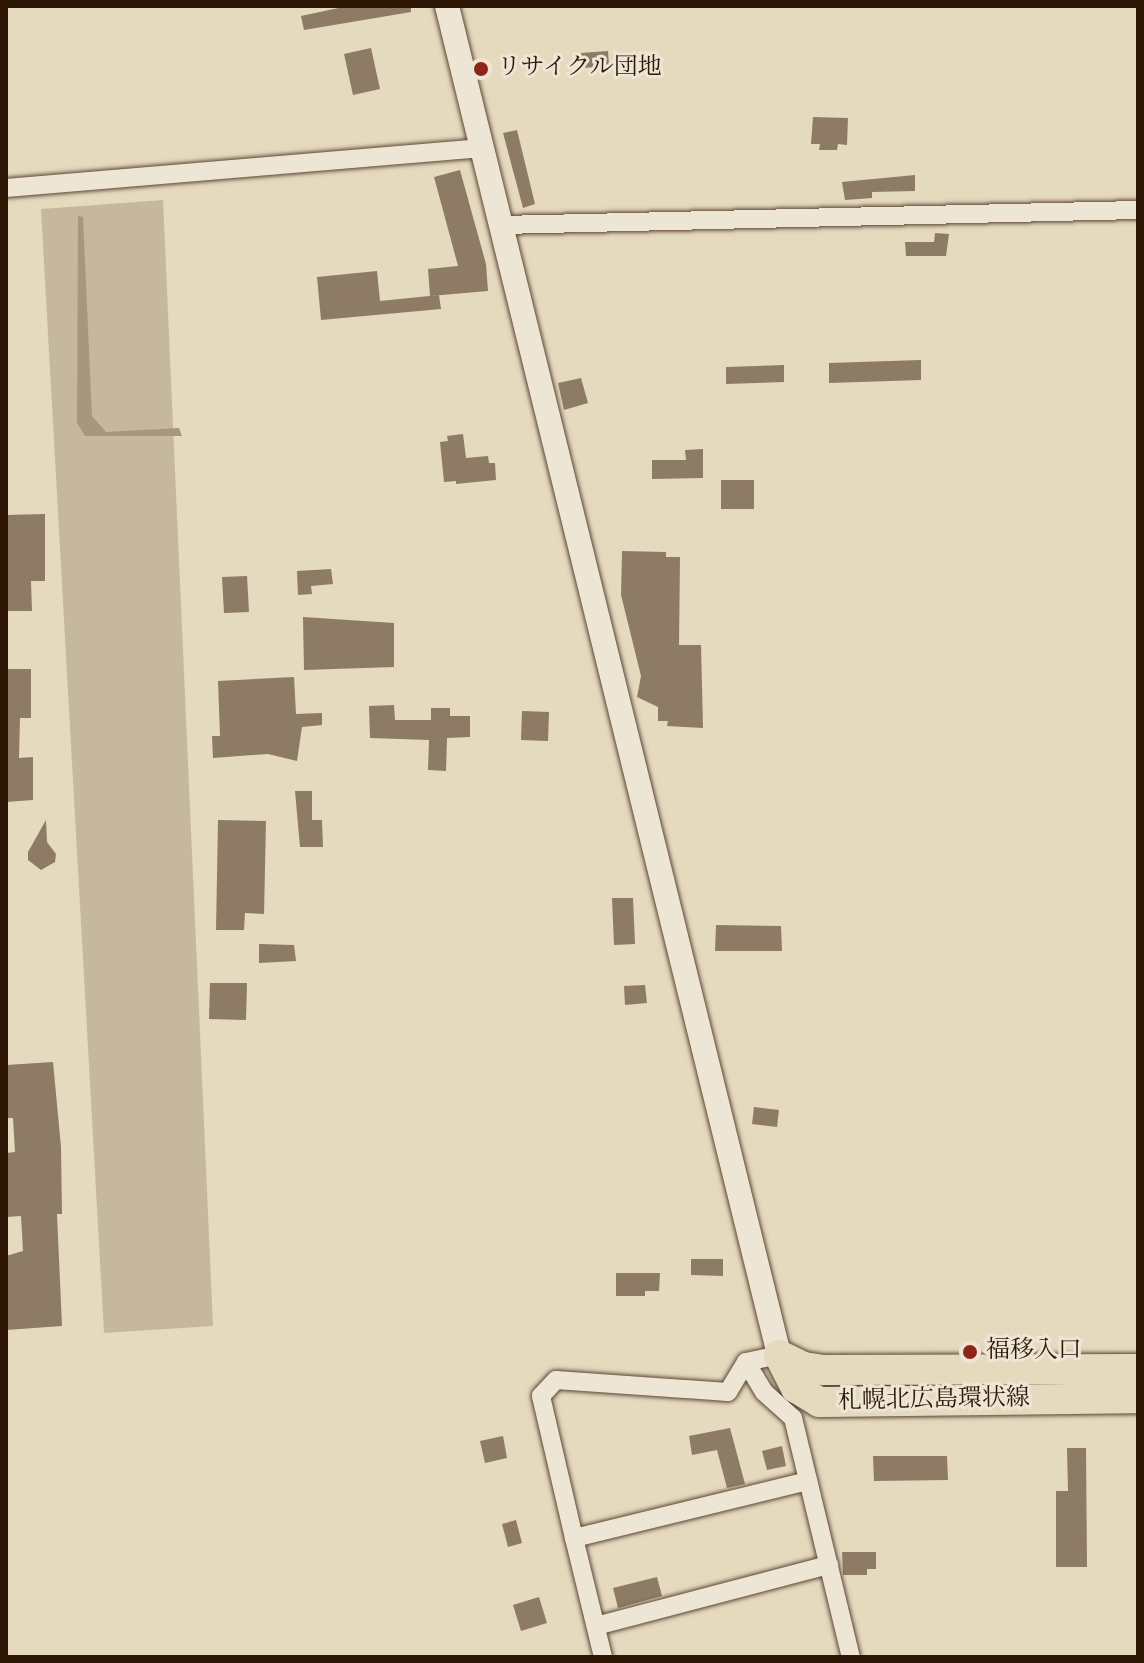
<!DOCTYPE html>
<html>
<head>
<meta charset="utf-8">
<style>
  body { margin:0 }
  #map { position:relative; width:1144px; height:1663px; overflow:hidden; background:#e5d9be; font-family:Vollkorn,"Noto Serif JP",serif }
  div>[style] { position:absolute }
  [style*='--x'] { left:calc(var(--x)*1px); top:calc(var(--y)*1px); width:calc(var(--w)*1px); rotate:calc(var(--a)*1deg) }
  .green>* { inset:0; background:#c6b89f }
  .water>* { inset:0; background:#a7977f }
  .building>* { inset:0; background:#8d7b65 }
  .roads { filter:drop-shadow(0 0 2px #5c4733) drop-shadow(0 0 2px #5c4733) }
  .minor>* { height:18px; margin:-9px; padding:0 9px; transform-origin:9px; border-radius:9px; background:#eee6d5 }
  .tertiary>* { height:24px; margin:-12px; padding:0 12px; transform-origin:12px; border-radius:12px; background:#eee6d5 }
  .primary>* { height:30px; margin:-15px; padding:0 15px; transform-origin:15px; border-radius:15px; background:#e5d9be }
  .dots>* { width:22px; height:22px; translate:-50% -50%; box-sizing:border-box; border:4px solid #eee6d5; border-radius:50% }
  span { translate:-50% -50%; white-space:nowrap; text-align:center; line-height:1.15; -webkit-text-stroke:6px #eee6d5; paint-order:stroke }
  .poi-label { font-size:24px; color:#2e1605 }
  .left { translate:0 -50%; text-align:left }
  .street-label { font-size:24px; color:#2e1605 }
  .frame { position:absolute; inset:0; border:8px solid #2e1605; pointer-events:none }
</style>
</head>
<body>
<div id="map">
  <div class="green">
    <i style="clip-path:polygon(163px 200px,213px 1326px,104px 1333px,41px 209px)"></i>
  </div>
  <div class="water">
    <i style="clip-path:polygon(78px 216px,83px 217px,92px 416px,106px 432px,179px 428px,182px 436px,85px 436px,77px 423px)"></i>
  </div>
  <div class="building">
    <i style="clip-path:polygon(348px 6px,411px 6px,411px 12px,304px 30px,301px 16px)"></i>
    <i style="clip-path:polygon(371px 48px,380px 89px,353px 95px,344px 54px)"></i>
    <i style="clip-path:polygon(608px 51px,609px 66px,582px 68px,581px 53px)"></i>
    <i style="clip-path:polygon(813px 117px,848px 118px,847px 145px,838px 144px,837px 150px,819px 150px,820px 144px,811px 144px)"></i>
    <i style="clip-path:polygon(517px 130px,535px 204px,523px 208px,503px 133px)"></i>
    <i style="clip-path:polygon(460px 170px,486px 264px,488px 291px,430px 296px,428px 269px,458px 266px,434px 177px)"></i>
    <i style="clip-path:polygon(915px 175px,915px 191px,872px 192px,872px 198px,845px 200px,842px 182px)"></i>
    <i style="clip-path:polygon(935px 233px,949px 234px,946px 256px,906px 256px,905px 242px,934px 242px)"></i>
    <i style="clip-path:polygon(377px 271px,380px 301px,439px 295px,441px 309px,321px 320px,317px 277px)"></i>
    <i style="clip-path:polygon(921px 360px,921px 380px,829px 383px,829px 363px)"></i>
    <i style="clip-path:polygon(784px 365px,784px 382px,726px 384px,726px 367px)"></i>
    <i style="clip-path:polygon(581px 378px,588px 403px,564px 410px,558px 383px)"></i>
    <i style="clip-path:polygon(463px 434px,466px 458px,488px 456px,489px 463px,495px 463px,496px 480px,456px 484px,456px 481px,444px 482px,440px 442px,448px 441px,447px 436px)"></i>
    <i style="clip-path:polygon(703px 449px,703px 478px,652px 479px,652px 460px,686px 460px,685px 450px)"></i>
    <i style="clip-path:polygon(721px 480px,754px 480px,754px 509px,721px 509px)"></i>
    <i style="clip-path:polygon(45px 514px,45px 581px,31px 581px,32px 611px,6px 611px,6px 515px)"></i>
    <i style="clip-path:polygon(622px 551px,666px 552px,666px 557px,680px 557px,679px 645px,701px 645px,703px 728px,667px 726px,668px 721px,658px 721px,658px 707px,637px 697px,641px 676px,621px 595px)"></i>
    <i style="clip-path:polygon(331px 569px,333px 584px,311px 586px,312px 594px,298px 595px,297px 571px)"></i>
    <i style="clip-path:polygon(247px 576px,249px 612px,224px 613px,222px 577px)"></i>
    <i style="clip-path:polygon(303px 617px,394px 623px,394px 667px,304px 670px)"></i>
    <i style="clip-path:polygon(6px 669px,31px 669px,31px 718px,20px 718px,19px 758px,33px 757px,33px 800px,6px 802px)"></i>
    <i style="clip-path:polygon(294px 677px,296px 714px,322px 713px,322px 725px,302px 727px,297px 761px,268px 754px,213px 758px,212px 736px,220px 736px,218px 681px)"></i>
    <i style="clip-path:polygon(394px 705px,395px 720px,431px 720px,431px 708px,450px 708px,450px 716px,470px 716px,470px 737px,447px 738px,446px 771px,428px 770px,429px 740px,370px 738px,369px 706px)"></i>
    <i style="clip-path:polygon(522px 711px,549px 712px,548px 741px,521px 740px)"></i>
    <i style="clip-path:polygon(295px 791px,312px 791px,312px 820px,322px 820px,323px 847px,300px 847px)"></i>
    <i style="clip-path:polygon(46px 820px,47px 842px,56px 854px,55px 862px,41px 870px,28px 860px,28px 852px)"></i>
    <i style="clip-path:polygon(218px 820px,266px 821px,264px 914px,245px 913px,244px 930px,216px 930px)"></i>
    <i style="clip-path:polygon(612px 898px,633px 898px,635px 944px,614px 945px)"></i>
    <i style="clip-path:polygon(716px 925px,781px 926px,782px 951px,715px 951px)"></i>
    <i style="clip-path:polygon(259px 944px,294px 945px,296px 961px,259px 963px)"></i>
    <i style="clip-path:polygon(210px 983px,247px 983px,246px 1020px,209px 1019px)"></i>
    <i style="clip-path:polygon(645px 985px,647px 1003px,625px 1005px,624px 986px)"></i>
    <i style="clip-path:polygon(53px 1062px,61px 1147px,62px 1214px,57px 1214px,62px 1326px,6px 1330px,6px 1256px,23px 1251px,21px 1216px,6px 1217px,6px 1153px,15px 1152px,13px 1118px,6px 1118px,6px 1065px)"></i>
    <i style="clip-path:polygon(754px 1107px,779px 1110px,777px 1127px,752px 1124px)"></i>
    <i style="clip-path:polygon(691px 1259px,723px 1259px,723px 1276px,691px 1275px)"></i>
    <i style="clip-path:polygon(616px 1273px,660px 1273px,659px 1291px,645px 1291px,645px 1296px,616px 1296px)"></i>
    <i style="clip-path:polygon(730px 1428px,745px 1484px,727px 1488px,717px 1450px,692px 1455px,689px 1436px)"></i>
    <i style="clip-path:polygon(503px 1436px,507px 1458px,485px 1463px,480px 1441px)"></i>
    <i style="clip-path:polygon(782px 1446px,786px 1466px,767px 1470px,762px 1451px)"></i>
    <i style="clip-path:polygon(1067px 1448px,1086px 1448px,1087px 1567px,1056px 1567px,1056px 1491px,1068px 1491px)"></i>
    <i style="clip-path:polygon(873px 1456px,947px 1456px,948px 1480px,874px 1481px)"></i>
    <i style="clip-path:polygon(516px 1520px,522px 1543px,508px 1547px,502px 1524px)"></i>
    <i style="clip-path:polygon(842px 1552px,876px 1552px,876px 1569px,867px 1569px,867px 1575px,843px 1575px)"></i>
    <i style="clip-path:polygon(657px 1577px,662px 1596px,618px 1608px,613px 1588px)"></i>
    <i style="clip-path:polygon(539px 1597px,547px 1623px,521px 1631px,513px 1605px)"></i>
  </div>
  <div class="roads">
    <div class="minor">
      <i style="--x:6;--y:188;--w:478;--a:-4.8"></i>
      <i style="--x:501;--y:225;--w:637;--a:-1.35"></i>
      <i style="--x:746;--y:1362;--w:35;--a:59"></i>
      <i style="--x:764;--y:1392;--w:39;--a:42"></i>
      <i style="--x:793;--y:1418;--w:246;--a:76.4"></i>
      <i style="--x:574;--y:1538;--w:146;--a:-103.1"></i>
      <i style="--x:541;--y:1396;--w:22;--a:-47"></i>
      <i style="--x:556;--y:1380;--w:172;--a:4"></i>
      <i style="--x:728;--y:1392;--w:35;--a:-59"></i>
      <i style="--x:746;--y:1362;--w:34;--a:-12"></i>
      <i style="--x:596;--y:1626;--w:241;--a:-14.7"></i>
      <i style="--x:603;--y:1657;--w:122;--a:-103.7"></i>
      <i style="--x:574;--y:1538;--w:241;--a:-13.7"></i>
    </div>
    <div class="tertiary">
      <i style="--x:447;--y:6;--w:1389;--a:76.17"></i>
    </div>
    <div class="primary">
      <i style="--x:779;--y:1355;--w:37;--a:63"></i>
      <i style="--x:796;--y:1388;--w:27;--a:31"></i>
      <i style="--x:819;--y:1402;--w:319;--a:-0.7"></i>
      <i style="--x:779;--y:1355;--w:28;--a:26"></i>
      <i style="--x:804;--y:1367;--w:20;--a:9"></i>
      <i style="--x:824;--y:1370;--w:314;--a:-0.2"></i>
    </div>
  </div>
  <div class="dots">
    <i style="left:481px;top:69px;background:#8f2418"></i>
    <i style="left:970px;top:1352px;background:#8f2418"></i>
  </div>
  <div class="poi-label">
    <span class="left" style="left:497px;top:69px">リサイクル団地</span>
    <span class="left" style="left:986px;top:1352px">福移入口</span>
  </div>
  <div class="street-label">
    <span style="left:934px;top:1401px;rotate:-1deg">札幌北広島環状線</span>
  </div>
  <div class="frame"></div>
</div>
</body>
</html>
